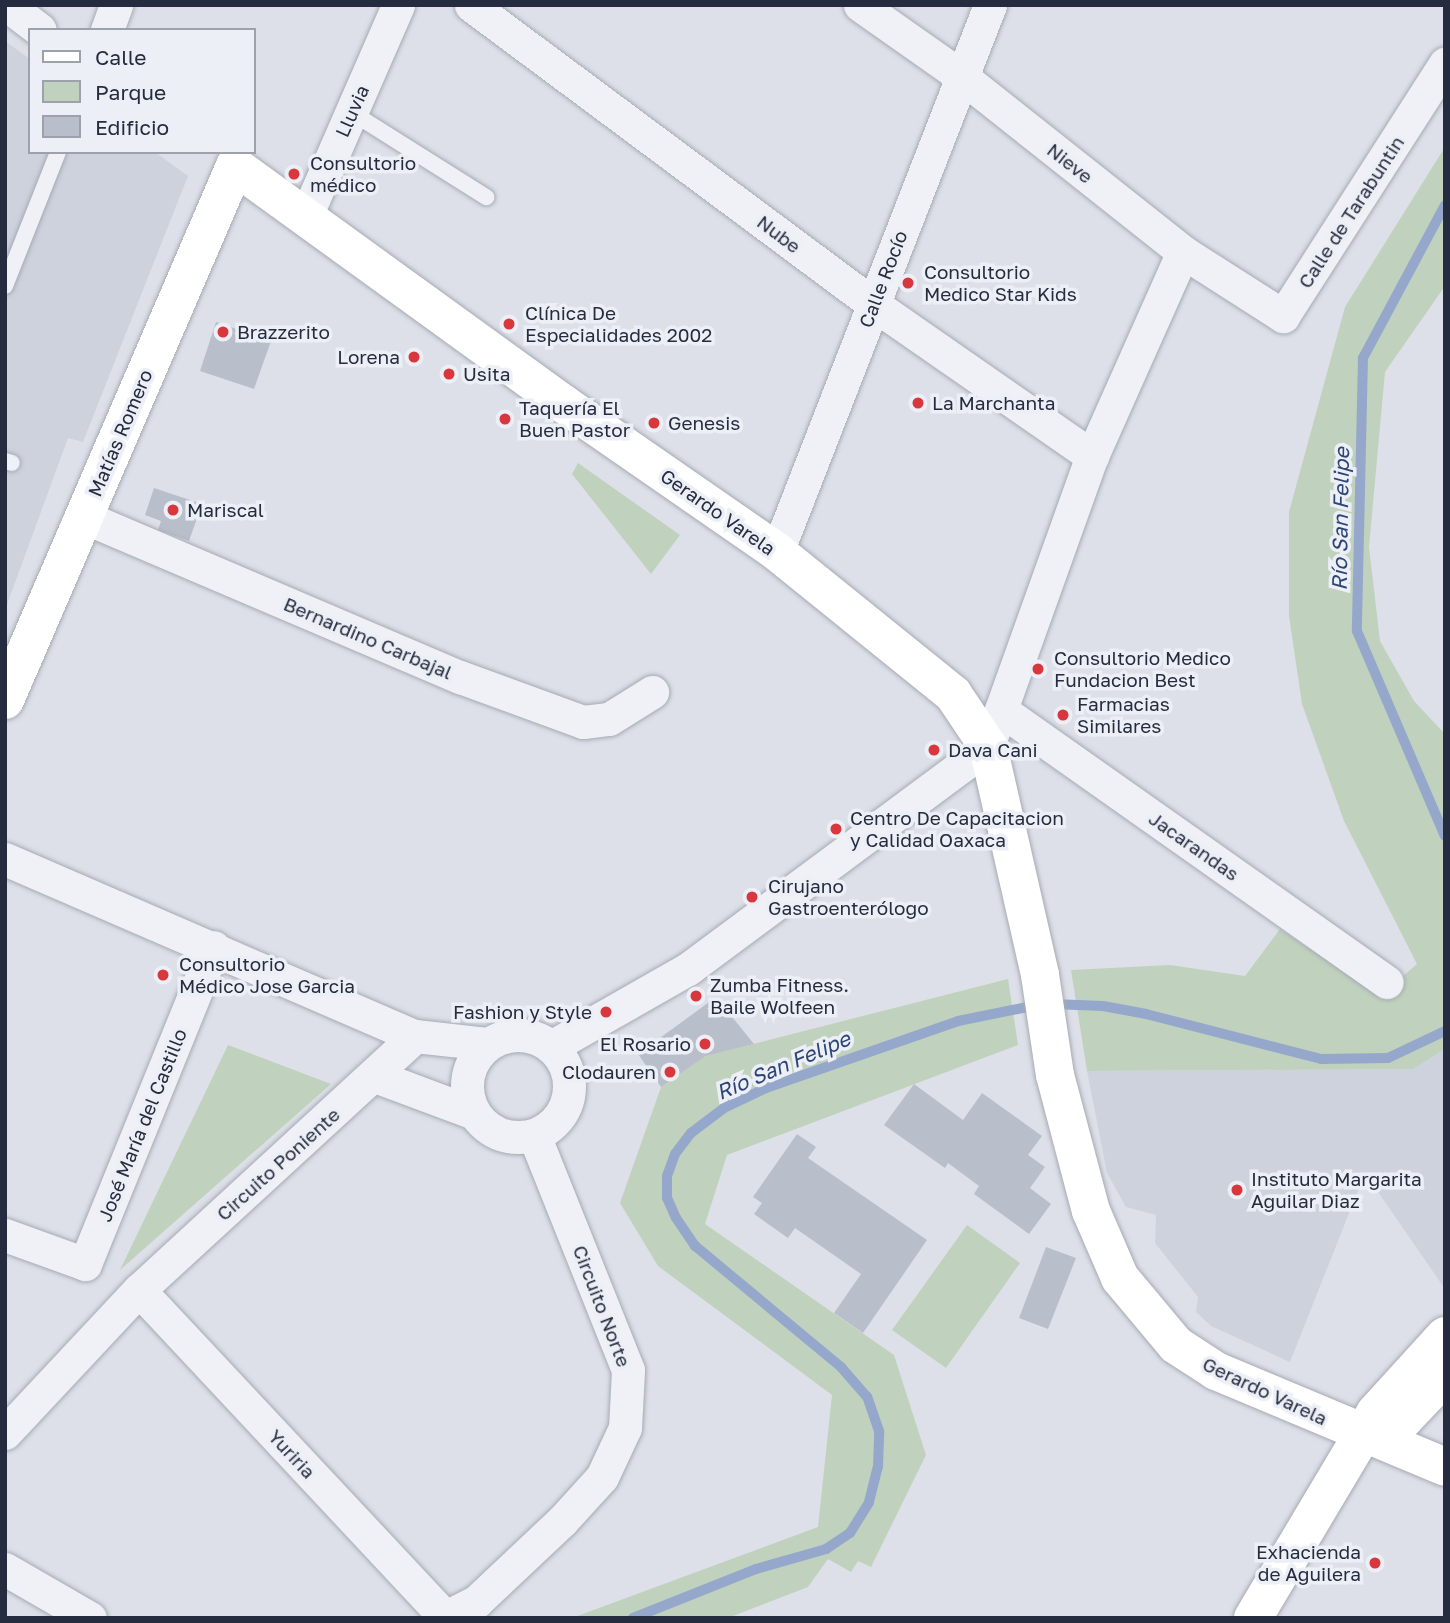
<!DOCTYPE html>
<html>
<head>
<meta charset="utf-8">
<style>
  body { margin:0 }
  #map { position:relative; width:1450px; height:1623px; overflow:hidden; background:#dde0e8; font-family:"Golos Text",sans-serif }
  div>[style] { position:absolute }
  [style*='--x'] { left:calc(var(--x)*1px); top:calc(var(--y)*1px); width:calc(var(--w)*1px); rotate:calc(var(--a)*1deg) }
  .built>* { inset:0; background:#ced2dd }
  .green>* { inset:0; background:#c0d2bd }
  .stream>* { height:10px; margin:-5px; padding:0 5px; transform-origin:5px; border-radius:5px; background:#95a8cb }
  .building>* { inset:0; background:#b9becb }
  .roads { filter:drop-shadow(0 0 2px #a6aab5) drop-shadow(0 0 2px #a6aab5) }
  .lane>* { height:16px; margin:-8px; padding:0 8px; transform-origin:8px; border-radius:8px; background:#eff1f6 }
  .street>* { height:33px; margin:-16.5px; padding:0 16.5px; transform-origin:16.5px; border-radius:16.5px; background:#eff1f6 }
  .street>.ring { margin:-16.5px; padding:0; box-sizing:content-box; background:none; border:33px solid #eff1f6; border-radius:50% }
  .secondary>* { height:38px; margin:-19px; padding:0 19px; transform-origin:19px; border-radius:19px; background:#fff }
  .dots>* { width:19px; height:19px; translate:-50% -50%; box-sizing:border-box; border:4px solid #eceff5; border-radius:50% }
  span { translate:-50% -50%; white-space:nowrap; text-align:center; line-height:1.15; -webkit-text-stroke:7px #eceff5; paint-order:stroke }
  .street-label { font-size:19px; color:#252c3f }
  .poi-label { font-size:19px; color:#252c3f }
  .left { translate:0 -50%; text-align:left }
  .right { translate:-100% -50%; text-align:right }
  .water-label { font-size:21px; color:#2d4576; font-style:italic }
  .frame { position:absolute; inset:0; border:7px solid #252c3f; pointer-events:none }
  .legend { position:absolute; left:28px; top:28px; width:228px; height:126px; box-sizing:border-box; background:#eceff5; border:2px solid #9ca1ac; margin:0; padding:9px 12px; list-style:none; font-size:21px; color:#252c3f }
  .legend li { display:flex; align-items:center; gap:14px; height:35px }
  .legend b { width:35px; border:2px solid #9ca1ac }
</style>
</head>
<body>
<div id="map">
  <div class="built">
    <i style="clip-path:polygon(5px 41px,30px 59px,30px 152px,155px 152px,188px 176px,83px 442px,68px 438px,5px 610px)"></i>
    <i style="clip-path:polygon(1445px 1049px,1445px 1289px,1365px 1173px,1290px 1362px,1211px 1326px,1196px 1312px,1198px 1297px,1155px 1243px,1156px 1215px,1126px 1207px,1107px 1173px,1087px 1071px,1412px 1069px)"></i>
  </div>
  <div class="green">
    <i style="clip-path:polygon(1445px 147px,1445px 286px,1385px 372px,1369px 547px,1380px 641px,1414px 701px,1445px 734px,1445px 1049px,1413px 1069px,1087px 1071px,1071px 970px,1170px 965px,1245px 976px,1280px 929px,1380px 996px,1417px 964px,1344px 821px,1302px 704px,1289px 616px,1289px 512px,1345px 307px)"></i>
    <i style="clip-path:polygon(578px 463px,680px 535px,651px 574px,572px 474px)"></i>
    <i style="clip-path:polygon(1008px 979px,1018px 1045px,727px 1155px,705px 1224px,894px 1355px,926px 1455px,871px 1567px,858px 1561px,851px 1572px,828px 1559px,808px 1587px,728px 1618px,572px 1618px,818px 1527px,832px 1395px,658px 1266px,620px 1203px,661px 1087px,706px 1056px)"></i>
    <i style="clip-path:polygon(228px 1045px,331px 1084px,120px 1270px)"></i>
    <i style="clip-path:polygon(967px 1225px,1020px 1263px,946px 1368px,892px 1330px)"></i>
  </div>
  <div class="stream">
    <i style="--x:1445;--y:205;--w:174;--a:118.2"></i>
    <i style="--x:1363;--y:358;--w:273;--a:91.3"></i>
    <i style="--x:1357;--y:631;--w:223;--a:66.8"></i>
    <i style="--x:1052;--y:1004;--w:51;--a:2.2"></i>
    <i style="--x:1103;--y:1006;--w:44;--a:10.5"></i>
    <i style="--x:1146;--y:1014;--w:181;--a:14.4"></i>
    <i style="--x:1321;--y:1059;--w:67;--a:-0.9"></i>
    <i style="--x:1388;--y:1058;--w:63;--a:-25.3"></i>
    <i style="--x:633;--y:1618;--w:132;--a:-21.7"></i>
    <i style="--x:756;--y:1569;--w:73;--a:-15.9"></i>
    <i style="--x:826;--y:1549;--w:29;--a:-34"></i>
    <i style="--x:850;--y:1533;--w:36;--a:-58"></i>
    <i style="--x:869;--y:1502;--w:36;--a:-76"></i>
    <i style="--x:878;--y:1467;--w:36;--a:-88"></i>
    <i style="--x:879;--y:1431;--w:36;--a:-109"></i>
    <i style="--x:867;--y:1397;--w:40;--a:-131"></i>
    <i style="--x:841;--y:1367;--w:190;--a:-140.3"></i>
    <i style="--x:695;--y:1246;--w:34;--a:-124"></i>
    <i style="--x:676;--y:1218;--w:22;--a:-114"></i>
    <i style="--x:667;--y:1198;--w:22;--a:-90"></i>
    <i style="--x:667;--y:1176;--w:23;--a:-70"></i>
    <i style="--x:675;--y:1154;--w:26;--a:-53"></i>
    <i style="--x:691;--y:1133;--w:41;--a:-37.1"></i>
    <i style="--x:724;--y:1108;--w:47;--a:-25.5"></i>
    <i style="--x:766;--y:1088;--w:203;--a:-19.2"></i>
    <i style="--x:958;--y:1021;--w:81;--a:-11.4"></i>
  </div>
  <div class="building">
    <i style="clip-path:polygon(216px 322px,271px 341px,254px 389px,200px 371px)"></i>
    <i style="clip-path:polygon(154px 488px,202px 504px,189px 541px,158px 530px,161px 521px,145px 515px)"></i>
    <i style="clip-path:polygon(716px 997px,754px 1044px,706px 1056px,661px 1087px,638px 1054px)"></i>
    <i style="clip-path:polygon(914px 1084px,963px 1120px,982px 1093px,1042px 1136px,1028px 1155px,1045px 1167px,1030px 1188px,1051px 1204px,1029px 1234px,974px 1194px,979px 1186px,948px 1163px,945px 1168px,884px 1125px)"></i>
    <i style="clip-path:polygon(797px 1134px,816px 1147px,808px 1158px,927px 1240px,863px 1333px,834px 1313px,861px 1274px,795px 1228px,788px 1238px,754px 1214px,762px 1203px,753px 1197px)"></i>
    <i style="clip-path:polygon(1046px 1247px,1076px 1258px,1048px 1329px,1019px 1318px)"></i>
  </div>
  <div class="roads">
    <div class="lane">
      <i style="--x:351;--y:112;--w:160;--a:32.2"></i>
      <i style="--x:5;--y:286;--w:144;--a:-68.4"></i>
      <i style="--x:5;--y:461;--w:7;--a:16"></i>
    </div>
    <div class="street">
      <i style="--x:7;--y:5;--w:41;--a:37.1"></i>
      <i style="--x:471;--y:5;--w:501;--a:36.64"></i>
      <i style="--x:873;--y:304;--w:267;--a:34.8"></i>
      <i style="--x:860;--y:5;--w:123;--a:35.1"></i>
      <i style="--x:961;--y:76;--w:283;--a:38.4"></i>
      <i style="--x:1183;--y:252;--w:119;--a:32.6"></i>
      <i style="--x:1283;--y:316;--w:300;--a:-57.3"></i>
      <i style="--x:107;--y:30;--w:27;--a:-70"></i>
      <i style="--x:306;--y:216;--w:230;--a:-66.4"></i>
      <i style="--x:84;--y:517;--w:409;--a:23.1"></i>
      <i style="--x:460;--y:677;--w:131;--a:20.1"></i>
      <i style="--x:583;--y:722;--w:26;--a:-7"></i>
      <i style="--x:609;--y:719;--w:51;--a:-32.1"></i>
      <i style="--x:777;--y:552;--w:587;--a:-68.72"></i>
      <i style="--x:1001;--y:710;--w:472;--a:35.2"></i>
      <i style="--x:5;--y:859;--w:447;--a:23.4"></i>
      <i style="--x:415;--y:1036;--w:72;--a:6.3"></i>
      <i class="ring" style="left:467px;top:1035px;width:69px;height:69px"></i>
      <i style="--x:551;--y:1047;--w:158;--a:-29.7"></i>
      <i style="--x:688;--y:969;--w:374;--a:-36.6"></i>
      <i style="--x:988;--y:746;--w:308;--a:-70.3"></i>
      <i style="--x:1092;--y:456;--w:223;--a:-66"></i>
      <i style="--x:375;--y:1076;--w:106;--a:20.5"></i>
      <i style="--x:5;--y:1235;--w:85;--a:19.9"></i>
      <i style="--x:85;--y:1264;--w:342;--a:-67.9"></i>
      <i style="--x:139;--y:1290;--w:448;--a:46.9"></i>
      <i style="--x:5;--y:1433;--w:196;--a:-46.9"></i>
      <i style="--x:139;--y:1290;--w:375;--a:-42.6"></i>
      <i style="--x:5;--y:1569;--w:98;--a:30"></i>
      <i style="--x:444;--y:1618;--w:37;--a:-27"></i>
      <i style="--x:477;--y:1601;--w:117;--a:-43.3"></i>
      <i style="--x:562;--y:1521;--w:59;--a:-47.7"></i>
      <i style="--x:602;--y:1477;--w:54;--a:-64.9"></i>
      <i style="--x:625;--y:1428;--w:58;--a:-87"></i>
      <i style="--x:628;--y:1370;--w:253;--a:-111.8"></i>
    </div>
    <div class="secondary">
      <i style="--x:5;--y:700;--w:581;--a:-66.7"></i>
      <i style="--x:235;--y:166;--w:407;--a:35.9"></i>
      <i style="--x:565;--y:405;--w:258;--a:34.7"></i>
      <i style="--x:777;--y:552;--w:226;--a:38.9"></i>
      <i style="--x:953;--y:694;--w:63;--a:56.1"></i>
      <i style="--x:988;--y:746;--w:235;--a:77.2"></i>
      <i style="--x:1040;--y:975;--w:101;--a:81.5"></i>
      <i style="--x:1055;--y:1075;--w:141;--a:75.2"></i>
      <i style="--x:1091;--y:1211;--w:73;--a:66.6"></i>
      <i style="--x:1120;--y:1278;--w:87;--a:50.1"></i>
      <i style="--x:1176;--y:1345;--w:48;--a:33"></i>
      <i style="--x:1216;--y:1371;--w:248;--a:22.7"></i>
      <i style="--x:1364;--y:1434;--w:43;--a:-20.6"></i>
      <i style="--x:1404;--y:1419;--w:59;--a:-46.4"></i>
      <i style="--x:1253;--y:1618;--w:239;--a:-59.2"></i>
      <i style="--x:1375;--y:1413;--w:104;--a:-47.7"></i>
    </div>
  </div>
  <div class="dots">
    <i style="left:294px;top:174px;background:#d7373d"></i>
    <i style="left:908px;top:283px;background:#d7373d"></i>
    <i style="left:509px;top:324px;background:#d7373d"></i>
    <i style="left:223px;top:332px;background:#d7373d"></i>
    <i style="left:414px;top:357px;background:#d7373d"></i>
    <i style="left:449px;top:374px;background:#d7373d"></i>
    <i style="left:918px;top:403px;background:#d7373d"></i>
    <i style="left:505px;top:419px;background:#d7373d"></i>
    <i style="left:654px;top:423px;background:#d7373d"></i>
    <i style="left:173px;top:510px;background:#d7373d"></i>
    <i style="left:1038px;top:669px;background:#d7373d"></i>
    <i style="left:1063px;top:715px;background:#d7373d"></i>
    <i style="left:934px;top:750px;background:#d7373d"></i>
    <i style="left:836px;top:829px;background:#d7373d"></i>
    <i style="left:752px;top:897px;background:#d7373d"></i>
    <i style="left:163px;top:975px;background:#d7373d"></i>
    <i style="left:696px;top:996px;background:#d7373d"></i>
    <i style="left:606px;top:1012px;background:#d7373d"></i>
    <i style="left:705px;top:1044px;background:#d7373d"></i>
    <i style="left:670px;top:1072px;background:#d7373d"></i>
    <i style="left:1237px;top:1190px;background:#d7373d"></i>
    <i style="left:1375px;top:1563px;background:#d7373d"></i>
  </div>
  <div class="street-label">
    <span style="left:352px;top:111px;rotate:-66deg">Lluvia</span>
    <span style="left:1070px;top:163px;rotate:38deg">Nieve</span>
    <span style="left:1351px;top:212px;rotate:-57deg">Calle de Tarabuntin</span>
    <span style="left:779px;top:234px;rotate:37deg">Nube</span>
    <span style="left:883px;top:279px;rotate:-69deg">Calle Rocío</span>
    <span style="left:120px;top:433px;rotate:-67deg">Matías Romero</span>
    <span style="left:718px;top:512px;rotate:35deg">Gerardo Varela</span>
    <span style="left:368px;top:638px;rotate:23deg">Bernardino Carbajal</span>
    <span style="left:1194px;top:846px;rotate:35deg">Jacarandas</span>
    <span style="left:142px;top:1125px;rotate:-68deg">José María del Castillo</span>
    <span style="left:278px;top:1164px;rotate:-42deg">Circuito Poniente</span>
    <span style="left:602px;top:1306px;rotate:69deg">Circuito Norte</span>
    <span style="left:1265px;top:1391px;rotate:25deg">Gerardo Varela</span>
    <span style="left:292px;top:1454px;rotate:47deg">Yuriria</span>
  </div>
  <div class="poi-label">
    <span class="left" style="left:310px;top:174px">Consultorio<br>médico</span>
    <span class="left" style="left:924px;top:283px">Consultorio<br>Medico Star Kids</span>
    <span class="left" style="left:525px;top:324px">Clínica De<br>Especialidades 2002</span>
    <span class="left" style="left:237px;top:332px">Brazzerito</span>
    <span class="right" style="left:400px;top:357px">Lorena</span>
    <span class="left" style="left:463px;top:374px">Usita</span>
    <span class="left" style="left:932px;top:403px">La Marchanta</span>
    <span class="left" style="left:519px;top:419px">Taquería El<br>Buen Pastor</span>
    <span class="left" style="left:668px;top:423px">Genesis</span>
    <span class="left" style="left:187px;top:510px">Mariscal</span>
    <span class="left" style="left:1054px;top:669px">Consultorio Medico<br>Fundacion Best</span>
    <span class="left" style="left:1077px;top:715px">Farmacias<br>Similares</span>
    <span class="left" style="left:948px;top:750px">Dava Cani</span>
    <span class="left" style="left:850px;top:829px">Centro De Capacitacion<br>y Calidad Oaxaca</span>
    <span class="left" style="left:768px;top:897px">Cirujano<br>Gastroenterólogo</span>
    <span class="left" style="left:179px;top:975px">Consultorio<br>Médico Jose Garcia</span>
    <span class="left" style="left:710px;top:996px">Zumba Fitness.<br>Baile Wolfeen</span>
    <span class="right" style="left:592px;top:1012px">Fashion y Style</span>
    <span class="right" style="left:691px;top:1044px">El Rosario</span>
    <span class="right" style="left:656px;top:1072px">Clodauren</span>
    <span class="left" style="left:1251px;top:1190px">Instituto Margarita<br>Aguilar Diaz</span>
    <span class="right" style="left:1361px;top:1563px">Exhacienda<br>de Aguilera</span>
  </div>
  <div class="water-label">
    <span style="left:1340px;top:519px;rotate:-89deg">Río San Felipe</span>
    <span style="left:783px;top:1065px;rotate:-23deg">Río San Felipe</span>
  </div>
  <div class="frame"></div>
  <ul class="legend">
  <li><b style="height:9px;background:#fff"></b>Calle</li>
  <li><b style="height:19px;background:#c0d2bd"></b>Parque</li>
  <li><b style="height:19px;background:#b9becb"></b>Edificio</li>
  </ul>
</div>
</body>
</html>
